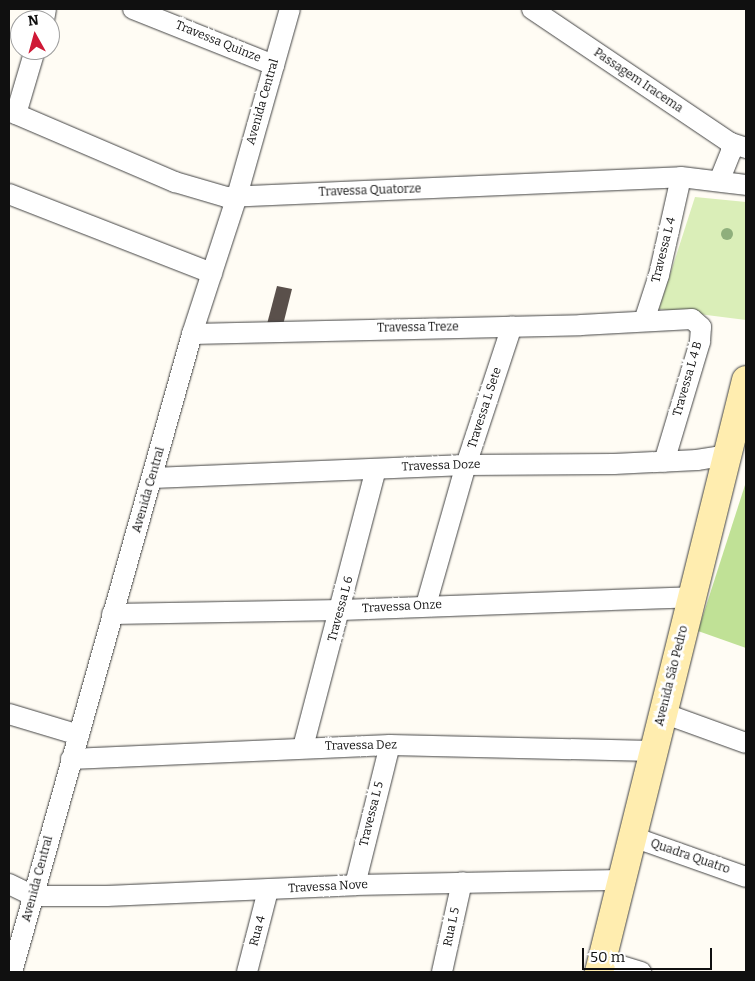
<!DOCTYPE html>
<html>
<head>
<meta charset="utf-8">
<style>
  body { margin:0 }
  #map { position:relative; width:755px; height:981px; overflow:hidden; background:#fffcf4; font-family:Bitter,serif }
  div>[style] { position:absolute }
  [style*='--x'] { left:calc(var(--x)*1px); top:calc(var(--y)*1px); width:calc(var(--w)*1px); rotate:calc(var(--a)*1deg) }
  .green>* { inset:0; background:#daeeb8 }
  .forest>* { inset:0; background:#c0e196 }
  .building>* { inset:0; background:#5a504b }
  .roads { filter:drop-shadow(0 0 1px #434343) drop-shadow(0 0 1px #434343) }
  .minor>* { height:20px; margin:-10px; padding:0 10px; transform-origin:10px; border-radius:10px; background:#fff }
  .secondary>* { height:28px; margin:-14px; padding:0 14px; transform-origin:14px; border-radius:14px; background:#ffedaf }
  .trees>* { width:12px; height:12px; margin:-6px; border-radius:50%; background:#8faf7c }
  span { translate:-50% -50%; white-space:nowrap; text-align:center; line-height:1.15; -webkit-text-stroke:5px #fff; paint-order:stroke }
  .street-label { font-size:12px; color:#101010 }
  .frame { position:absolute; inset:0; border:10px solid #101010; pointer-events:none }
  .north { position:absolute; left:10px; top:10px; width:50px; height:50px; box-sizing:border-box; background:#fff; border:1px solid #9f9f9f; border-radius:50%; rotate:353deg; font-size:14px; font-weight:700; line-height:20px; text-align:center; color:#101010 }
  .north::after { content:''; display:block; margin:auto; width:18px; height:22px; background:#cf1936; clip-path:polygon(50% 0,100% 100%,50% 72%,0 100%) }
  .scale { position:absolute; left:582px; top:948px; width:130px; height:22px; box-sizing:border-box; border:2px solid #101010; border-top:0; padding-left:6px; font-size:15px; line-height:18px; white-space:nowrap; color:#101010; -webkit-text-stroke:4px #fff; paint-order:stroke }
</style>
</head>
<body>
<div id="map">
  <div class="green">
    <i style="clip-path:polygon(695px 197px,746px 202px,746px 320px,659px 309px)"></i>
  </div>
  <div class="forest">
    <i style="clip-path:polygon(746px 482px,746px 648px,698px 631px)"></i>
  </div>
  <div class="building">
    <i style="clip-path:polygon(277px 286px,292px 289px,283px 325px,267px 324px)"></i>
  </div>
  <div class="roads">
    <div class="minor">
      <i style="--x:133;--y:9;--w:152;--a:21.7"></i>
      <i style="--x:532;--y:9;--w:240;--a:34"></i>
      <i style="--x:731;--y:143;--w:16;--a:18"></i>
      <i style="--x:44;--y:20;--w:11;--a:-80"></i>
      <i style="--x:9;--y:111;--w:181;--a:23.2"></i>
      <i style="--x:175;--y:182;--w:53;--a:16.4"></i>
      <i style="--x:226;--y:197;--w:455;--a:-2.5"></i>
      <i style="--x:681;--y:177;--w:65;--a:7"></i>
      <i style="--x:16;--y:114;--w:67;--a:-73.5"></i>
      <i style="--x:720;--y:179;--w:29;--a:-68"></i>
      <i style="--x:731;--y:152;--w:9;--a:-90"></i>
      <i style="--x:9;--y:194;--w:218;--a:21.3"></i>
      <i style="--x:644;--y:321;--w:48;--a:-71.9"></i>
      <i style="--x:659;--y:275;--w:100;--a:-77.3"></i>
      <i style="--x:192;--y:334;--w:389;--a:-1.3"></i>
      <i style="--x:581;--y:325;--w:111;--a:-3.1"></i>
      <i style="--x:692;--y:319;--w:12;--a:42"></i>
      <i style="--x:701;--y:327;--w:15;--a:94"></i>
      <i style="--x:700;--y:342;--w:125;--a:106.7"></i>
      <i style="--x:153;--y:478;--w:313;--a:-2.4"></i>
      <i style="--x:466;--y:465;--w:148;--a:-0.4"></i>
      <i style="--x:614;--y:464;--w:83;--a:-2.8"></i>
      <i style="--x:697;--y:460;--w:32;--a:-9"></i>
      <i style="--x:426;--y:605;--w:146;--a:-74.1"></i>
      <i style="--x:466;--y:465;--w:146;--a:-71.7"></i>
      <i style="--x:112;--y:614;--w:229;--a:-1"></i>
      <i style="--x:341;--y:610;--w:351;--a:-2.1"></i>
      <i style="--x:663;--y:713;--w:88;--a:19.9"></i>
      <i style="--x:9;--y:714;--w:73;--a:16.7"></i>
      <i style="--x:303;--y:747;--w:287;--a:-75.3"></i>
      <i style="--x:71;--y:759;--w:319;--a:-2.5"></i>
      <i style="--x:390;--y:745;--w:262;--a:1.3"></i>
      <i style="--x:633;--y:837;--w:120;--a:19.5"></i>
      <i style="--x:9;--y:884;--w:28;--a:26"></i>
      <i style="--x:34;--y:896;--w:73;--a:0"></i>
      <i style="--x:107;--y:896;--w:248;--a:-2.5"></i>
      <i style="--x:355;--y:885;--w:267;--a:-1.1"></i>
      <i style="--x:355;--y:885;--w:144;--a:-76"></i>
      <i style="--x:602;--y:960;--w:41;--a:17.1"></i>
      <i style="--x:12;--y:972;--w:663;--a:-74.24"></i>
      <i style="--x:192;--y:334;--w:145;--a:-71.9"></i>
      <i style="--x:237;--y:196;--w:194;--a:-74.2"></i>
      <i style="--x:247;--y:972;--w:85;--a:-75.6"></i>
      <i style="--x:442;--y:972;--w:92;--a:-77.5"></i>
    </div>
    <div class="secondary">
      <i style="--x:599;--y:972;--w:610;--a:-76.05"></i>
    </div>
  </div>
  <div class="trees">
    <i style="left:727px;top:234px"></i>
  </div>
  <div class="street-label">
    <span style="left:218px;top:42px;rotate:22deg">Travessa Quinze</span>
    <span style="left:638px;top:81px;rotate:34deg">Passagem Iracema</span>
    <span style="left:263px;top:102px;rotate:-74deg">Avenida Central</span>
    <span style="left:370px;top:191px;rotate:-2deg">Travessa Quatorze</span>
    <span style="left:664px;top:250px;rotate:-76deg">Travessa L 4</span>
    <span style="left:418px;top:328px;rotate:-1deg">Travessa Treze</span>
    <span style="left:688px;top:379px;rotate:-74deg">Travessa L 4 B</span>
    <span style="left:485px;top:408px;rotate:-72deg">Travessa L Sete</span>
    <span style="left:441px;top:466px;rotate:-2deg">Travessa Doze</span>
    <span style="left:149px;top:490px;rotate:-74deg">Avenida Central</span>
    <span style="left:402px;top:607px;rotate:-3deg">Travessa Onze</span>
    <span style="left:341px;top:609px;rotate:-75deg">Travessa L 6</span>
    <span style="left:672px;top:676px;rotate:-76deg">Avenida São Pedro</span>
    <span style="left:361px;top:746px;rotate:-1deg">Travessa Dez</span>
    <span style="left:372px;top:814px;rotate:-76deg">Travessa L 5</span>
    <span style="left:690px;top:857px;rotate:19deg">Quadra Quatro</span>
    <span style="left:38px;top:879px;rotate:-75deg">Avenida Central</span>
    <span style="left:328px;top:887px;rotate:-3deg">Travessa Nove</span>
    <span style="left:452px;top:927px;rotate:-78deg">Rua L 5</span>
    <span style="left:258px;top:931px;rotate:-75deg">Rua 4</span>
  </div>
  <div class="frame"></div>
  <div class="north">N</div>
  <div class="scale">50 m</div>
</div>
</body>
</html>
